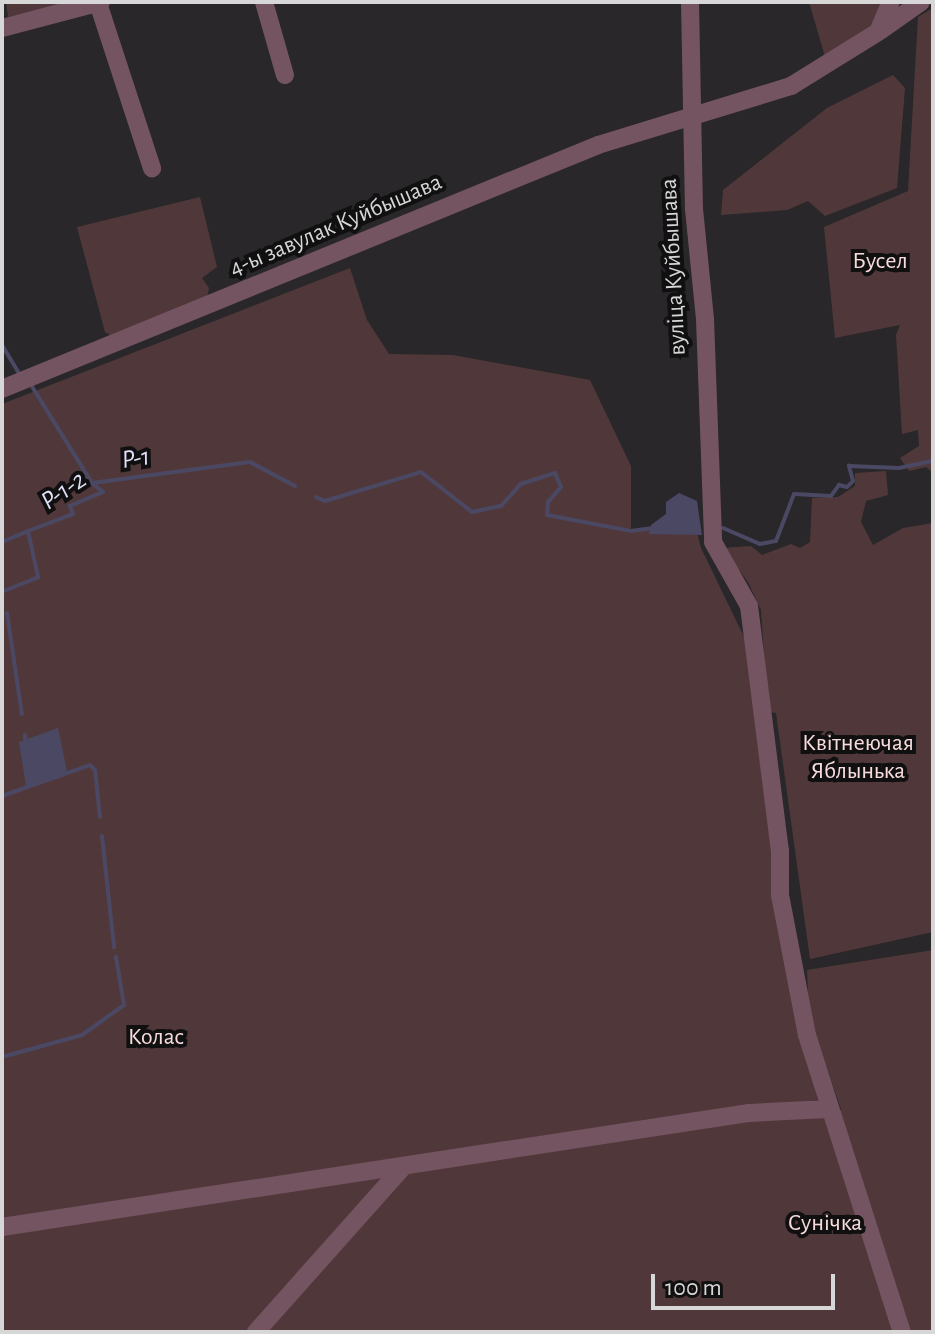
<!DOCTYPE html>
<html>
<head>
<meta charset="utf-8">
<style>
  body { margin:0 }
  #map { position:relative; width:935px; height:1334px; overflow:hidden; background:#292729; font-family:"Alegreya Sans",sans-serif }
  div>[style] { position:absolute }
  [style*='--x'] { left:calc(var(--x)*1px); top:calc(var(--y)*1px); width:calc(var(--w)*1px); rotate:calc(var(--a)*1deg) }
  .green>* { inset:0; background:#50383a }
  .water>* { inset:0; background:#4b4864 }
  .stream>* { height:4px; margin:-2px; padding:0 2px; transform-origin:2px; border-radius:2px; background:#4b4864 }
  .minor>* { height:18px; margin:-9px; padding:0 9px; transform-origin:9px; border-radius:9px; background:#755462 }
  span { translate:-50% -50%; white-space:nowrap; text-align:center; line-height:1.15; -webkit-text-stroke:8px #111011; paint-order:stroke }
  .street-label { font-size:24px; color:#d8d7d8 }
  .park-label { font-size:24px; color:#f8dcdd }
  .water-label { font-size:26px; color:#e3e1f8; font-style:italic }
  .frame { position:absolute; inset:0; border:4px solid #d8d7d8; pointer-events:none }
  .scale { position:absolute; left:651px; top:1274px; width:184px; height:36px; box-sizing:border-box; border:4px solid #d8d7d8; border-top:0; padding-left:10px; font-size:24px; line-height:28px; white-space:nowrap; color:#d8d7d8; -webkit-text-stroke:6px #111011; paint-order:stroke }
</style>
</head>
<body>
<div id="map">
  <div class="green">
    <i style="clip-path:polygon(6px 2px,71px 2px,8px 17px)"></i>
    <i style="clip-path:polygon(809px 2px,887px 2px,876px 22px,850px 46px,825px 57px)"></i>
    <i style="clip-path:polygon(933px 8px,933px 473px,926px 467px,909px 471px,900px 458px,919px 446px,918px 430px,902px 434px,896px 335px,900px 325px,835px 338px,824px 227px,908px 191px,918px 17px)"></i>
    <i style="clip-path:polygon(893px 75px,905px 88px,897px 188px,825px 216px,808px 201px,787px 210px,721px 215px,723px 190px,827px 108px)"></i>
    <i style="clip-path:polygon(200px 197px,217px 267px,202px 278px,209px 288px,207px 298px,112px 336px,105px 332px,77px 227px)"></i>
    <i style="clip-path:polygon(350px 268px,367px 320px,389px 354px,453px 355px,590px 380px,631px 466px,631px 531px,694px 521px,701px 548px,746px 641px,786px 968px,818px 1100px,606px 1126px,2px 1220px,2px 404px)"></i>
    <i style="clip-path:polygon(886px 471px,888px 495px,866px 501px,861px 522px,873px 545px,903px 528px,933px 523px,933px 932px,810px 959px,776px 713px,768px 712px,761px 610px,748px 582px,723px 548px,751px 546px,762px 555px,791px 544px,800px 548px,810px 542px,812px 498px,838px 497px,855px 486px,855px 473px)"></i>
    <i style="clip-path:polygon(933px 950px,933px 1332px,2px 1332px,2px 1233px,761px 1119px,837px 1115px,841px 1109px,809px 1016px,807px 970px)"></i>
  </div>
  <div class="water">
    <i style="clip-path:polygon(679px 493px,697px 501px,702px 535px,649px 534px,651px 525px,666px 514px,666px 502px)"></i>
    <i style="clip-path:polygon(58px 728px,67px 771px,26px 786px,19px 742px)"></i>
  </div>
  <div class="stream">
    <i style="--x:2;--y:345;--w:33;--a:59"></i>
    <i style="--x:31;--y:385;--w:115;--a:58.1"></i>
    <i style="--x:92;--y:483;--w:159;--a:-7.6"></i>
    <i style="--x:250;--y:462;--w:51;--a:28.1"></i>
    <i style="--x:316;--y:497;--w:10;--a:24"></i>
    <i style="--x:325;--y:501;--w:100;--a:-16.8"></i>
    <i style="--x:421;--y:472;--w:65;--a:38.1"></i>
    <i style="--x:472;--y:512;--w:30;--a:-12"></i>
    <i style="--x:501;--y:506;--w:30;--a:-48"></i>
    <i style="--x:521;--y:484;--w:36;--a:-18"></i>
    <i style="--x:555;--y:473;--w:15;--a:67"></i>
    <i style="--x:561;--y:487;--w:20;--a:131"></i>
    <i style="--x:548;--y:502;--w:13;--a:94"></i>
    <i style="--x:547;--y:515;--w:86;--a:10.8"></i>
    <i style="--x:631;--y:531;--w:22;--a:-8"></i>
    <i style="--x:723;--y:528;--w:40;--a:23.4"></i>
    <i style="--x:760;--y:544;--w:16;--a:-11"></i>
    <i style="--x:776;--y:541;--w:50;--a:-69"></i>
    <i style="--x:794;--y:494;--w:37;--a:3"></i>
    <i style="--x:831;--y:496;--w:14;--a:-54"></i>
    <i style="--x:839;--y:485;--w:8;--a:14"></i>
    <i style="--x:847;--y:487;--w:8;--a:-45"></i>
    <i style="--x:853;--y:481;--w:16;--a:-105"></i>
    <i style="--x:849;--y:466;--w:50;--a:2.3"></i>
    <i style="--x:899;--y:468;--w:35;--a:-12"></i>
    <i style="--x:2;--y:542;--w:28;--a:-23"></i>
    <i style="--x:4;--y:591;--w:37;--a:-22"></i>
    <i style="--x:38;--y:577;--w:47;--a:-102.3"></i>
    <i style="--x:28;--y:531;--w:48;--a:-20.7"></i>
    <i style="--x:73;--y:514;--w:9;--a:-111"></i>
    <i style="--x:70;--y:506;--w:36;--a:-23"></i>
    <i style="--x:103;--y:492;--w:14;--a:-141"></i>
    <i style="--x:7;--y:613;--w:102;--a:81.6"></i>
    <i style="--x:25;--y:735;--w:11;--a:85"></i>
    <i style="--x:2;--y:796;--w:93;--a:-19.4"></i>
    <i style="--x:90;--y:765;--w:7;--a:45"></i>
    <i style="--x:95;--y:770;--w:47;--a:83.9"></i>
    <i style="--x:102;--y:836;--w:112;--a:83.8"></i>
    <i style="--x:2;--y:1057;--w:83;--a:-15.4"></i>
    <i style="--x:82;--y:1035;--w:52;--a:-35.5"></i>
    <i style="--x:124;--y:1005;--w:49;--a:-99.5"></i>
  </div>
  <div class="minor">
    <i style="--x:264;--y:2;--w:76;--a:74"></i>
    <i style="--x:690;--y:2;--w:207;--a:88.9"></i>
    <i style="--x:694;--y:209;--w:111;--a:84.3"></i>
    <i style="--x:705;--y:319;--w:223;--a:87.9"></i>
    <i style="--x:713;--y:542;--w:73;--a:60.6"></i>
    <i style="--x:749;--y:606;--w:247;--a:82.8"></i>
    <i style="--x:780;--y:851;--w:44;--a:90"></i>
    <i style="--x:780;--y:895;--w:143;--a:79.1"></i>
    <i style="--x:807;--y:1035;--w:312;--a:72.3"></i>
    <i style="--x:98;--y:3;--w:174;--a:71.9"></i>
    <i style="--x:2;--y:28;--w:102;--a:-14.7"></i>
    <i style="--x:880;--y:31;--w:50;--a:-35.3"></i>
    <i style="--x:2;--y:389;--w:644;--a:-22.26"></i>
    <i style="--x:598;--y:145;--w:202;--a:-17"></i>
    <i style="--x:791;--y:86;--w:102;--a:-31.8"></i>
    <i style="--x:878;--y:32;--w:33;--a:-67"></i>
    <i style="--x:2;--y:1227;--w:756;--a:-8.68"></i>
    <i style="--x:749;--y:1113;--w:79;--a:-2.9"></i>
    <i style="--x:256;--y:1332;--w:220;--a:-48.3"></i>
  </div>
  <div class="street-label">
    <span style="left:336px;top:226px;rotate:-23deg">4-ы завулак Куйбышава</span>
    <span style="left:674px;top:267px;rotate:-93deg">вуліца Куйбышава</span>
  </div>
  <div class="park-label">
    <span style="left:880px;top:262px">Бусел</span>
    <span style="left:858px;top:758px">Квітнеючая<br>Яблынька</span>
    <span style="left:156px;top:1038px">Колас</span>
    <span style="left:825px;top:1224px">Сунічка</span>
  </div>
  <div class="water-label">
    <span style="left:136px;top:459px;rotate:-8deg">P-1</span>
    <span style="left:64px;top:491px;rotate:-34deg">P-1-2</span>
  </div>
  <div class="frame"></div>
  <div class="scale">100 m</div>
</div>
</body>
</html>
